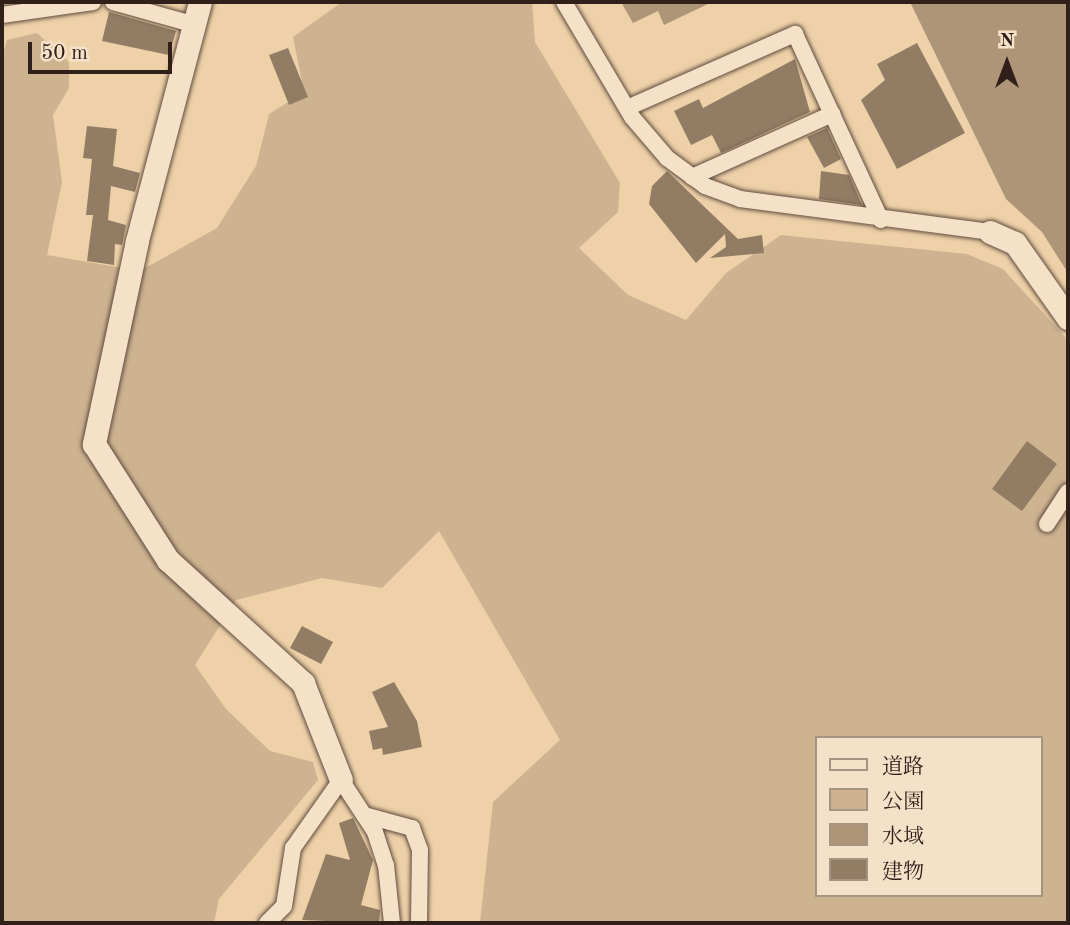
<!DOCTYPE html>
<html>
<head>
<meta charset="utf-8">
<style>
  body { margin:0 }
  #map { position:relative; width:1070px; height:925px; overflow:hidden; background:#eed1a9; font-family:"Old Standard TT","Noto Serif JP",serif }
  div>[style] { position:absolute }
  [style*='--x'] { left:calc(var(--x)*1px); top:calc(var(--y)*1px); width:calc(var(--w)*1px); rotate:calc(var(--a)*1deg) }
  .green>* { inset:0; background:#ceb391 }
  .water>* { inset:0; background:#ae9578 }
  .building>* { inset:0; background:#937c64 }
  .roads { filter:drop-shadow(0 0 2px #604c3e) drop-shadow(0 0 2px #604c3e) }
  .street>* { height:16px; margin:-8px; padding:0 8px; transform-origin:8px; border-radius:8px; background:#f4e1c7 }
  .secondary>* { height:23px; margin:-11.5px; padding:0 11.5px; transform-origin:11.5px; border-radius:11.5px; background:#f4e1c7 }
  span { translate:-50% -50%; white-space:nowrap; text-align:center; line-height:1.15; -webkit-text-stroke:7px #f4e1c7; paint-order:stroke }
  .frame { position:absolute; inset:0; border:4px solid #31201a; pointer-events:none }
  .legend { position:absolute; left:815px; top:736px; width:228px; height:161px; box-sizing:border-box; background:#f4e1c7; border:2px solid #a69482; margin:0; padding:9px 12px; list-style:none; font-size:21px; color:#31201a }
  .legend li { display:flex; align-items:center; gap:14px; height:35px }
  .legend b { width:35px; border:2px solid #a69482 }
  .north { position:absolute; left:972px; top:28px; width:70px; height:70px; -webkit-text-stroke:5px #f4e1c7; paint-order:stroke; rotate:0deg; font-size:19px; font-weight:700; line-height:28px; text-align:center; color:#31201a }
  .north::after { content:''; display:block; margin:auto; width:24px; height:32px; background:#31201a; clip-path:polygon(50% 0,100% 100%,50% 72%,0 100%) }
  .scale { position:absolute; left:28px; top:42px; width:144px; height:32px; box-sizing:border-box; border:4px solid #31201a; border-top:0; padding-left:9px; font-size:21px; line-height:24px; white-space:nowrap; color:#31201a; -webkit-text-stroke:5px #f4e1c7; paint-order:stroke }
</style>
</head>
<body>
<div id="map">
  <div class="green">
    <i style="clip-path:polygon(evenodd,342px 2px,532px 2px,535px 42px,620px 183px,618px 212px,579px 248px,628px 295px,686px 320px,726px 273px,781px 235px,967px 254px,1003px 269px,1068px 340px,1068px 923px,480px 923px,493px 802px,560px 740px,439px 531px,382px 588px,322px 578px,236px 600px,195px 665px,226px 709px,270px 751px,313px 762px,318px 780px,219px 899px,214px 923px,2px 923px,2px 57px,7px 40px,37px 33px,69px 62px,69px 88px,53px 115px,62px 182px,47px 255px,140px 271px,217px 228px,256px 166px,269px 114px,304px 92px,293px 37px,342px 2px,816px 738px,1040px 738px,1040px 895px,816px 895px,816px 738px)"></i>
  </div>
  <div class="water">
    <i style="clip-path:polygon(621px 2px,712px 2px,664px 25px,658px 11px,633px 23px)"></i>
    <i style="clip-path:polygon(910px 2px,1068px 2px,1068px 273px,1042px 232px,1006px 199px)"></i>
  </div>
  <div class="building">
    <i style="clip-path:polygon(109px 12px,176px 31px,169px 55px,102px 41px)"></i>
    <i style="clip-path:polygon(917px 43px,965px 133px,897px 169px,861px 100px,885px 80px,877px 64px)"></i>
    <i style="clip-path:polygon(288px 48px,308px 97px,289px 105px,269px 55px)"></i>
    <i style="clip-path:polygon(795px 59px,810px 112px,721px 153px,712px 135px,691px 145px,674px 111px,699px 99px,703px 108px)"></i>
    <i style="clip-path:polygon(87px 126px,117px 129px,113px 166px,140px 173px,135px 192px,111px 186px,108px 220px,126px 225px,122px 245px,115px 244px,114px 265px,87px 261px,93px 215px,86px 215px,92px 159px,83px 158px)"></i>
    <i style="clip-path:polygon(827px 128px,841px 159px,824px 168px,807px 137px)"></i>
    <i style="clip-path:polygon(667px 171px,738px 239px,762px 235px,764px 253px,710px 258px,726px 247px,725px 234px,696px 263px,649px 204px,652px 186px)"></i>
    <i style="clip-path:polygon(821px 171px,849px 175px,862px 205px,819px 199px)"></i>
    <i style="clip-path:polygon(1027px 441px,1057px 464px,1022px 511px,992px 489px)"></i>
    <i style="clip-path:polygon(302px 626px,333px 642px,321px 664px,290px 648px)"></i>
    <i style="clip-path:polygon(394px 682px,417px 721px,422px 747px,383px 755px,382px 748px,373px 750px,369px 731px,388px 727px,372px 692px)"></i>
    <i style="clip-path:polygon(353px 818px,373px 860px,361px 905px,380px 910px,379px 923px,302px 920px,326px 854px,350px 860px,339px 823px)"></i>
  </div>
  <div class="roads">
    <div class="street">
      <i style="--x:113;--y:2;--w:82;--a:15.6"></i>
      <i style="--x:564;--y:2;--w:134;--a:59.4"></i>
      <i style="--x:632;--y:117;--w:54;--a:49.5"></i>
      <i style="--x:667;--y:158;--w:47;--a:36.4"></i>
      <i style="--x:705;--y:186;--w:37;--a:20"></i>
      <i style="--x:740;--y:199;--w:252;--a:7.5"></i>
      <i style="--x:2;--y:15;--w:92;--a:-8.1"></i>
      <i style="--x:627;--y:108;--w:184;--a:-23.8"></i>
      <i style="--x:795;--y:34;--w:205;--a:65.2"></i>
      <i style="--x:692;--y:177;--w:154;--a:-24.2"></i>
      <i style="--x:1047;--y:524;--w:38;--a:-57"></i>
      <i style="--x:364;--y:815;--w:50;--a:15.2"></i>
      <i style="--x:412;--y:828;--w:23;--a:70"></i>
      <i style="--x:420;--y:850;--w:73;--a:90.8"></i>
      <i style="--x:267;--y:923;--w:24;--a:-45"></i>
      <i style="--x:284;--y:906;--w:59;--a:-81.2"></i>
      <i style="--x:293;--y:848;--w:83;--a:-54.8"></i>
      <i style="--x:341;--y:780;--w:62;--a:56.8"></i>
      <i style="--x:375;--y:832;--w:35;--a:72"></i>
      <i style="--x:386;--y:865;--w:58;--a:84.1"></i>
    </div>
    <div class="secondary">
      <i style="--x:200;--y:2;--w:247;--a:104.8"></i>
      <i style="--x:137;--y:241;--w:208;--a:102"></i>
      <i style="--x:94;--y:444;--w:138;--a:57.5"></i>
      <i style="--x:168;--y:560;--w:183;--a:42.3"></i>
      <i style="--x:303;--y:683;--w:104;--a:68.6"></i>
      <i style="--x:990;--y:232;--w:27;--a:24"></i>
      <i style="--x:1015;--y:243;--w:92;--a:54.8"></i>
    </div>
  </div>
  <div class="frame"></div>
  <ul class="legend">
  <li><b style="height:9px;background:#f4e1c7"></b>道路</li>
  <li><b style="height:19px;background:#ceb391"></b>公園</li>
  <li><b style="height:19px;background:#ae9578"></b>水域</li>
  <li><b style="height:19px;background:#937c64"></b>建物</li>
  </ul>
  <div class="north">N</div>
  <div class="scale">50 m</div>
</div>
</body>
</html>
